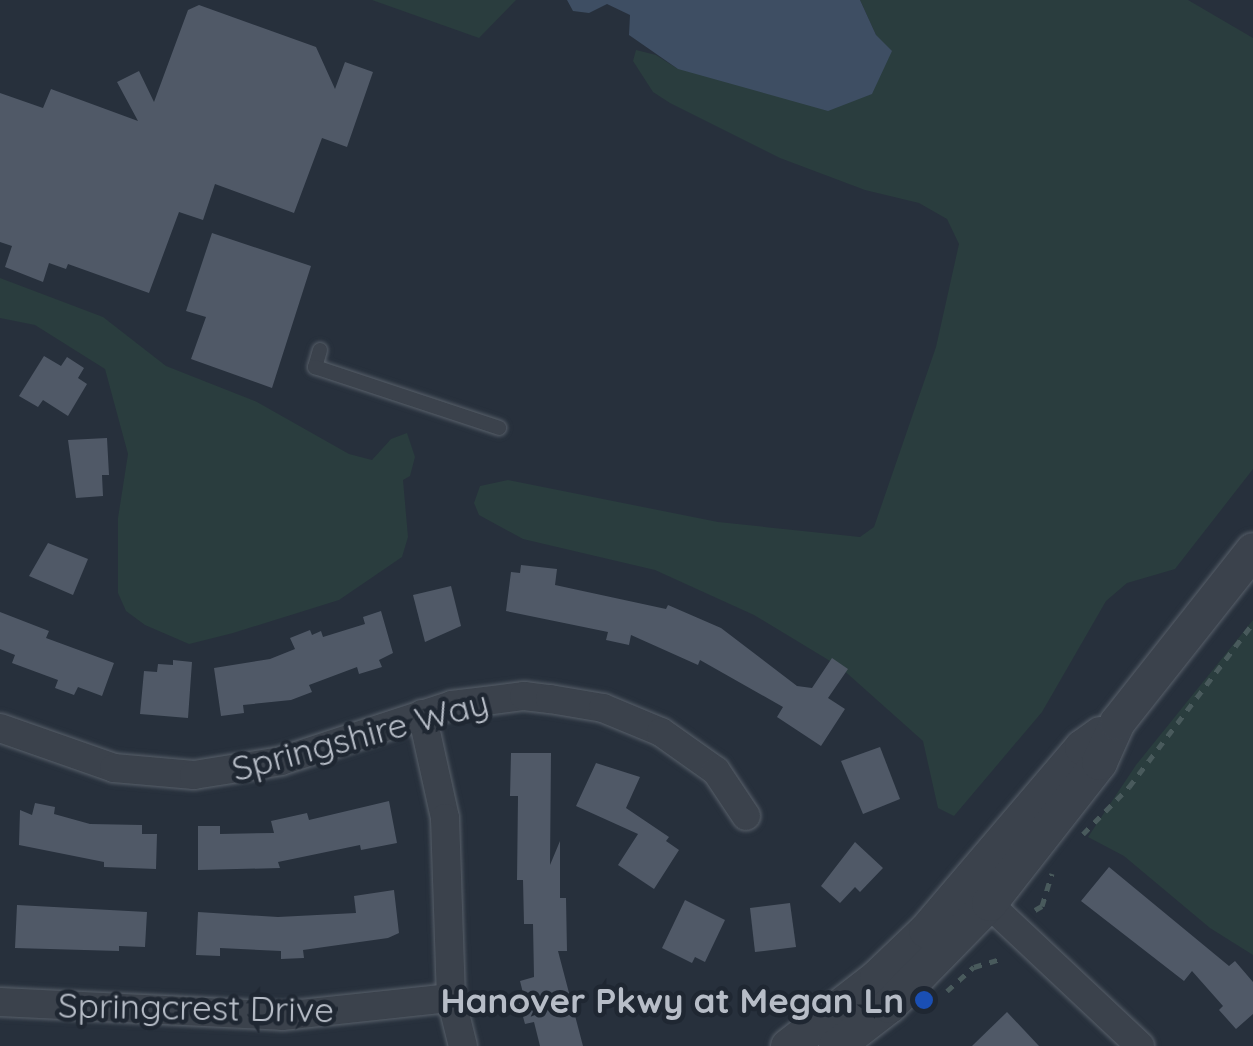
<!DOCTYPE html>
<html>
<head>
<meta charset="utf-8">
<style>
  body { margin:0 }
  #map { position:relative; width:1253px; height:1046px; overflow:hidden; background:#27303c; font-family:Quicksand,sans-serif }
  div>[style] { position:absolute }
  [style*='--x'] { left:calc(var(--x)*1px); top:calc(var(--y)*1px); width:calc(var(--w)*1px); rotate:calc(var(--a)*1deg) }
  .green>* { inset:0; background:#2a3d3e }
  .water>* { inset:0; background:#3e4e63 }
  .building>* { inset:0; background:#505967 }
  .path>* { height:5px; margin-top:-2.5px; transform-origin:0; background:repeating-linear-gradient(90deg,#495a5c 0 8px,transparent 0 16px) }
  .roads { filter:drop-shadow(0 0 2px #58606a) drop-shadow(0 0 2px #58606a) }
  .service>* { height:14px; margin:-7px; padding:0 7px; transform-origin:7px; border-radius:7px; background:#3b424c }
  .minor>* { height:28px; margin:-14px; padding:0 14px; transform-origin:14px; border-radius:14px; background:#3b424c }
  .tertiary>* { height:35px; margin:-17.5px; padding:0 17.5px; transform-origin:17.5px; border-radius:17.5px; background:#3b424c }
  .dots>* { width:28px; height:28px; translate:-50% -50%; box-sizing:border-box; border:5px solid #1f2732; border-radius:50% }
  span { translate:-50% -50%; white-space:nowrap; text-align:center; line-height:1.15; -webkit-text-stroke:9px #1f2732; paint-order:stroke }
  .street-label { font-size:35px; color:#b7bdc7 }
  .poi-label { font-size:35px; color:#b7bdc7; font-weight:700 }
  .right { translate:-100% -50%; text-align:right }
</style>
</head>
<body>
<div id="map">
  <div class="green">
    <i style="clip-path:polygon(372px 0,516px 0,479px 38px)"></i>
    <i style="clip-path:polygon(860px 0,1188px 0,1253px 38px,1253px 469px,1175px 569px,1127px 583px,1106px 601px,1042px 712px,954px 816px,938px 808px,923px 741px,840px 667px,754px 615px,655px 570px,523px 539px,479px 515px,474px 503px,480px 486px,508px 480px,718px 522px,860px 537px,874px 527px,936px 347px,959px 244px,947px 219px,919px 203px,865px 190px,780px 158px,670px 103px,653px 92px,633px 61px,636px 50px,656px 55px,678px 69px,876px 35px)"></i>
    <i style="clip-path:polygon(0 278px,103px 317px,166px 366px,257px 402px,349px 454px,372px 460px,391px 439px,407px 433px,415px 457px,410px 476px,403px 480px,408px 537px,402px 557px,339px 600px,233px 633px,189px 644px,145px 625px,126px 611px,118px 593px,118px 518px,128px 454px,105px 369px,35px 325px,0 318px)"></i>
    <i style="clip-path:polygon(1253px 620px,1253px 955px,1210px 928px,1124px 856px,1088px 837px,1136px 765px)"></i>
  </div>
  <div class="water">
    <i style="clip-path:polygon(567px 0,860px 0,876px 35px,892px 51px,872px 94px,828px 111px,678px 69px,629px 35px,630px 15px,607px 4px,589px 13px,573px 11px)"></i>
  </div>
  <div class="building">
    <i style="clip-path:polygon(199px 5px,316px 47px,335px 89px,345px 62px,373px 72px,347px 147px,322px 138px,294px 213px,215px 184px,203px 220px,179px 212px,149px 293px,68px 264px,66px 269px,49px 263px,43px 282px,5px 267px,12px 246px,0 242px,0 93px,43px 108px,51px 89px,138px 121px,117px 82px,139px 71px,154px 102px,188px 10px)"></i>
    <i style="clip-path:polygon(212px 233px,311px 266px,272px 388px,191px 359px,206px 317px,186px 311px)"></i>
    <i style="clip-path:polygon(44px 356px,61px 366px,67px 357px,84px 368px,78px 378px,87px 384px,68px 416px,43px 400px,38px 407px,19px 396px)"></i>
    <i style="clip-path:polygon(107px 438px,109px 475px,102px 475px,103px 496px,76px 498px,68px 440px)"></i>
    <i style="clip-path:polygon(48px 543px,88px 559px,73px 595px,29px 576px)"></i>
    <i style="clip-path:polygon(521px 565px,557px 569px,555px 585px,666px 609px,668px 605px,721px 628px,797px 686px,812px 688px,832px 658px,848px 669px,828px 698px,845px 709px,821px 746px,777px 717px,783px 707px,700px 660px,698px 665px,631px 635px,629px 645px,606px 640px,608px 632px,506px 611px,511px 572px,520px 573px)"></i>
    <i style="clip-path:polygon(451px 586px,461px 626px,425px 642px,413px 595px)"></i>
    <i style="clip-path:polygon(381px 611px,393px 653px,379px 660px,382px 667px,359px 674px,357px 667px,309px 685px,312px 692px,291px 700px,243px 705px,244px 713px,221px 716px,214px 668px,270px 659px,295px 649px,290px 638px,310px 630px,312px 635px,321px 631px,323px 637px,365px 624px,363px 617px)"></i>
    <i style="clip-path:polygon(0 612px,49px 631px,46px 638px,114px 663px,102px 696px,78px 687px,74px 695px,55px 688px,58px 680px,12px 663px,15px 655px,0 649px)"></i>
    <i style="clip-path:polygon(173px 660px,192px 662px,188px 718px,140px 714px,144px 671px,157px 672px,158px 664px,173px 665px)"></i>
    <i style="clip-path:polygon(880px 747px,900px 799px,863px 814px,841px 761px)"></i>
    <i style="clip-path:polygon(511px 753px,551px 753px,550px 865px,560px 841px,560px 898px,566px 898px,567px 951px,558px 951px,583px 1046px,540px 1046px,534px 1022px,525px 1024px,517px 995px,523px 993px,520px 981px,534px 977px,533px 924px,524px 924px,523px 880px,517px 880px,518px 796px,510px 796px)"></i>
    <i style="clip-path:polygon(596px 763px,640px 777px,626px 808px,669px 837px,666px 841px,679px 850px,654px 889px,618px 865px,638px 834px,576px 806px)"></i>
    <i style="clip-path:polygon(389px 801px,397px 843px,361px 850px,360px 845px,278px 862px,280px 868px,198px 870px,198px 826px,220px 826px,220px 834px,274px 833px,271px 821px,307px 813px,309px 820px)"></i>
    <i style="clip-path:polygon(35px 803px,55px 807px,54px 814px,90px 824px,142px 825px,142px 834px,157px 834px,156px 869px,104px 867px,104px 862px,19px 845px,20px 810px,32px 815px)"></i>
    <i style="clip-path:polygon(855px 842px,883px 868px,860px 892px,855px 887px,840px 903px,821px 886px)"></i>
    <i style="clip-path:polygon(1109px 867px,1229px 966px,1235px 961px,1253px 982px,1253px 1014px,1236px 1029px,1219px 1010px,1223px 1006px,1192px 971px,1184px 981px,1081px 901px)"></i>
    <i style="clip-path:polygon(394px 890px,399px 933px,388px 938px,303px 950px,304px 958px,281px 959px,281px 951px,220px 948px,220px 956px,196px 955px,198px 912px,278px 917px,356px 913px,354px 896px)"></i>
    <i style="clip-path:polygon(685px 900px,725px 920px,705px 962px,695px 957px,692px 963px,662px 948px)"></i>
    <i style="clip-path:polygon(790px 903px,796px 947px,755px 952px,750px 908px)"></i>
    <i style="clip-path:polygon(17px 905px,147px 912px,145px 947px,119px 946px,119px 951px,15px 948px)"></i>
    <i style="clip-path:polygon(1007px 1012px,1039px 1046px,972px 1046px)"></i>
  </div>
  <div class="path">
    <i style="--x:1083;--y:834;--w:66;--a:-45.6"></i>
    <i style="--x:1129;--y:787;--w:206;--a:-52.9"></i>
    <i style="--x:1035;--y:910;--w:8;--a:-30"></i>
    <i style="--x:1042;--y:906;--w:34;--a:-73"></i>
    <i style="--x:947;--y:991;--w:36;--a:-42"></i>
    <i style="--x:974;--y:967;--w:28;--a:-17"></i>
  </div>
  <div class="roads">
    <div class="service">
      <i style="--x:320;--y:350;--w:18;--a:106"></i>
      <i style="--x:315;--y:367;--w:194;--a:18.3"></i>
    </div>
    <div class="minor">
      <i style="--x:422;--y:714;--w:107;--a:77.5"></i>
      <i style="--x:445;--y:818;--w:180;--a:88.1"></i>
      <i style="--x:451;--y:998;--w:49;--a:76"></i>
      <i style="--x:0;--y:728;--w:121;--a:19.3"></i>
      <i style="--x:114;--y:768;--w:80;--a:5"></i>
      <i style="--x:194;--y:775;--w:88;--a:-9.1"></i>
      <i style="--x:281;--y:761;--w:180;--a:-18.1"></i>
      <i style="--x:452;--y:705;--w:73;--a:-7.1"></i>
      <i style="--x:524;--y:696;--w:26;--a:7"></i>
      <i style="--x:550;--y:699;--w:54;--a:9.6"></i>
      <i style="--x:603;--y:708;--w:63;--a:22.5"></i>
      <i style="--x:661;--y:732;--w:67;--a:35.3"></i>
      <i style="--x:716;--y:771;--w:54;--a:56.3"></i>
      <i style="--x:973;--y:889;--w:229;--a:43.2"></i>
      <i style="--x:0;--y:1002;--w:282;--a:2.8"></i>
      <i style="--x:282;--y:1016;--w:170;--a:-6.1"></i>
    </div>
    <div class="tertiary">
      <i style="--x:788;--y:1046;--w:113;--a:-37.8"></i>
      <i style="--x:877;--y:977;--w:68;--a:-43.8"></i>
      <i style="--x:926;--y:930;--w:240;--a:-49.6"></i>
      <i style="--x:1082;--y:747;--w:22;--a:-36"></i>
      <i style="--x:836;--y:1046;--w:67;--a:-37.7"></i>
      <i style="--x:889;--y:1005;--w:143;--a:-45.6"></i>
      <i style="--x:989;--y:903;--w:179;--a:-52"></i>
      <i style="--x:1099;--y:762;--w:44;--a:-65.8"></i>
      <i style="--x:1117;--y:722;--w:219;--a:-51.7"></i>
    </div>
  </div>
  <div class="dots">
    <i style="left:924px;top:1000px;background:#1a4fb4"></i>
  </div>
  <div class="street-label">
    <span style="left:360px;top:735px;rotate:-15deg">Springshire Way</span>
    <span style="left:196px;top:1007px;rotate:1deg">Springcrest Drive</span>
  </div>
  <div class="poi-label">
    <span class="right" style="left:904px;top:1000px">Hanover Pkwy at Megan Ln</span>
  </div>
</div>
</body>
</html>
